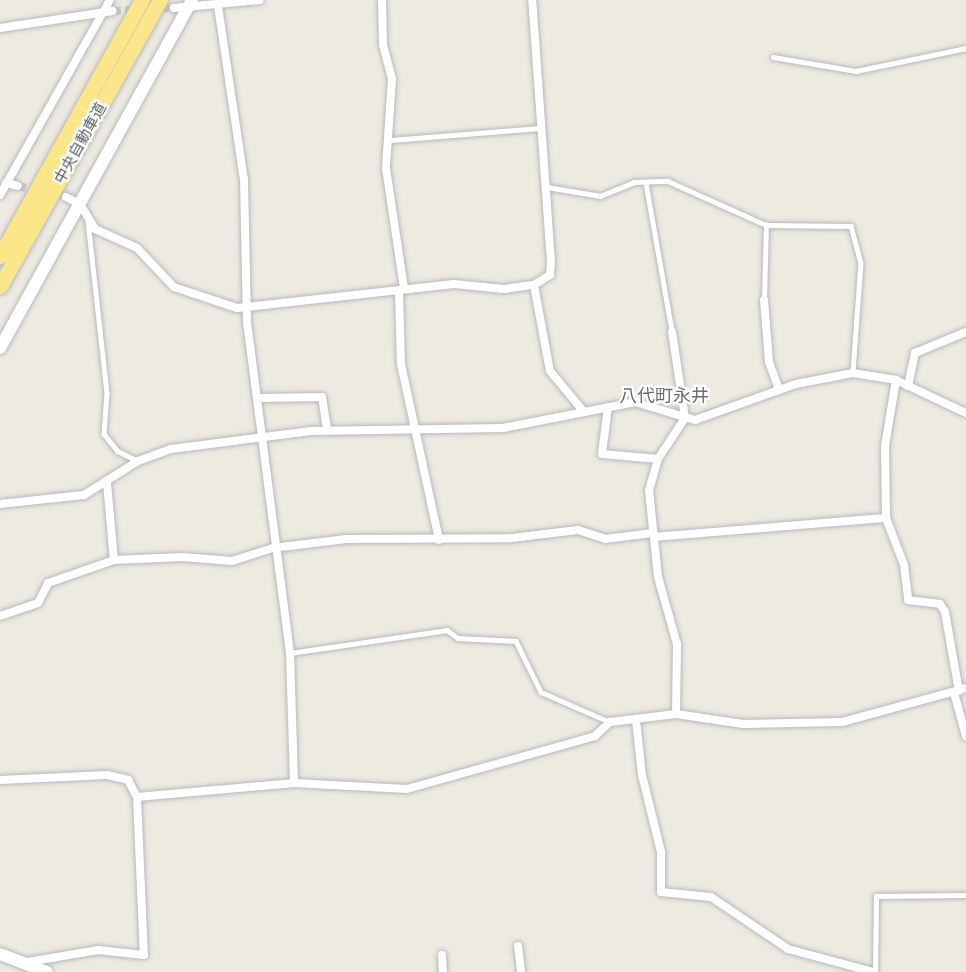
<!DOCTYPE html>
<html>
<head>
<meta charset="utf-8">
<style>
  body { margin:0 }
  #map { position:relative; width:966px; height:972px; overflow:hidden; background:#edebe1; font-family:"Asap Condensed","Noto Sans JP",sans-serif }
  div>[style] { position:absolute }
  [style*='--x'] { left:calc(var(--x)*1px); top:calc(var(--y)*1px); width:calc(var(--w)*1px); rotate:calc(var(--a)*1deg) }
  .street-tunnel>* { height:8px; margin-top:-4px; transform-origin:0; background:repeating-linear-gradient(90deg,#c8c8c1 0 8px,transparent 0 12px) }
  .roads { filter:drop-shadow(0 0 2px #b7b9be) drop-shadow(0 0 2px #b7b9be) }
  .lane>* { height:4.5px; margin:-2.25px; padding:0 2.25px; transform-origin:2.25px; border-radius:2.25px; background:#fff }
  .street>* { height:8px; margin:-4px; padding:0 4px; transform-origin:4px; border-radius:4px; background:#fff }
  .secondary>* { height:12px; margin:-6px; padding:0 6px; transform-origin:6px; border-radius:6px; background:#fff }
  .highway>* { height:15px; margin:-7.5px; padding:0 7.5px; transform-origin:7.5px; border-radius:7.5px; background:#fbe78a }
  span { translate:-50% -50%; white-space:nowrap; text-align:center; line-height:1.15; -webkit-text-stroke:4.5px #fff; paint-order:stroke }
  .street-label { font-size:15px; color:#5a5d62 }
  .quarter-label { font-size:18px; color:#6b6f74 }
</style>
</head>
<body>
<div id="map">
  <div class="street-tunnel">
    <i style="--x:113;--y:11;--w:61;--a:-2.8"></i>
    <i style="--x:18;--y:186;--w:49;--a:12.9"></i>
  </div>
  <div class="roads">
    <div class="lane">
      <i style="--x:773;--y:57;--w:84;--a:9.6"></i>
      <i style="--x:856;--y:71;--w:112;--a:-11.8"></i>
      <i style="--x:390;--y:140;--w:148;--a:-4.6"></i>
      <i style="--x:646;--y:183;--w:150;--a:80"></i>
      <i style="--x:547;--y:187;--w:54;--a:9.6"></i>
      <i style="--x:600;--y:196;--w:37;--a:-22"></i>
      <i style="--x:634;--y:182;--w:34;--a:-2"></i>
      <i style="--x:668;--y:181;--w:107;--a:24.2"></i>
      <i style="--x:766;--y:225;--w:85;--a:0.7"></i>
      <i style="--x:851;--y:226;--w:38;--a:75"></i>
      <i style="--x:861;--y:263;--w:110;--a:94.2"></i>
      <i style="--x:88;--y:221;--w:173;--a:83.7"></i>
      <i style="--x:107;--y:393;--w:41;--a:94.2"></i>
      <i style="--x:104;--y:434;--w:22;--a:51"></i>
      <i style="--x:118;--y:451;--w:22;--a:27"></i>
      <i style="--x:764;--y:300;--w:75;--a:-88.5"></i>
      <i style="--x:290;--y:653;--w:159;--a:-8.3"></i>
      <i style="--x:447;--y:630;--w:14;--a:36"></i>
      <i style="--x:458;--y:638;--w:58;--a:3"></i>
      <i style="--x:516;--y:641;--w:57;--a:63.9"></i>
      <i style="--x:541;--y:692;--w:75;--a:23.5"></i>
      <i style="--x:875;--y:972;--w:76;--a:-89.2"></i>
      <i style="--x:876;--y:896;--w:90;--a:-0.6"></i>
    </div>
    <div class="street">
      <i style="--x:382;--y:0;--w:45;--a:88.7"></i>
      <i style="--x:383;--y:45;--w:35;--a:75"></i>
      <i style="--x:392;--y:79;--w:89;--a:93.9"></i>
      <i style="--x:386;--y:168;--w:122;--a:81.5"></i>
      <i style="--x:218;--y:6;--w:175;--a:81.5"></i>
      <i style="--x:244;--y:179;--w:143;--a:88.8"></i>
      <i style="--x:247;--y:322;--w:334;--a:82.6"></i>
      <i style="--x:290;--y:653;--w:130;--a:88.2"></i>
      <i style="--x:174;--y:8;--w:86;--a:-5.3"></i>
      <i style="--x:0;--y:28;--w:114;--a:-8.6"></i>
      <i style="--x:6;--y:183;--w:12;--a:14"></i>
      <i style="--x:0;--y:195;--w:224;--a:-60.6"></i>
      <i style="--x:66;--y:197;--w:16;--a:27"></i>
      <i style="--x:80;--y:204;--w:29;--a:59"></i>
      <i style="--x:95;--y:229;--w:46;--a:24.3"></i>
      <i style="--x:137;--y:248;--w:54;--a:46.5"></i>
      <i style="--x:174;--y:287;--w:66;--a:18.4"></i>
      <i style="--x:237;--y:308;--w:218;--a:-6.3"></i>
      <i style="--x:454;--y:284;--w:50;--a:5.7"></i>
      <i style="--x:504;--y:289;--w:30;--a:-8"></i>
      <i style="--x:534;--y:285;--w:19;--a:-32"></i>
      <i style="--x:550;--y:275;--w:13;--a:-86"></i>
      <i style="--x:551;--y:262;--w:263;--a:-94.1"></i>
      <i style="--x:534;--y:285;--w:87;--a:79.5"></i>
      <i style="--x:550;--y:371;--w:53;--a:50.3"></i>
      <i style="--x:399;--y:290;--w:74;--a:88.5"></i>
      <i style="--x:401;--y:364;--w:180;--a:77.8"></i>
      <i style="--x:764;--y:300;--w:62;--a:85.4"></i>
      <i style="--x:769;--y:362;--w:30;--a:70"></i>
      <i style="--x:672;--y:332;--w:87;--a:81.4"></i>
      <i style="--x:685;--y:418;--w:49;--a:123.4"></i>
      <i style="--x:658;--y:459;--w:32;--a:106"></i>
      <i style="--x:649;--y:490;--w:87;--a:84.1"></i>
      <i style="--x:658;--y:577;--w:70;--a:74.2"></i>
      <i style="--x:677;--y:644;--w:70;--a:90.8"></i>
      <i style="--x:896;--y:380;--w:67;--a:99.5"></i>
      <i style="--x:885;--y:446;--w:72;--a:89.2"></i>
      <i style="--x:886;--y:518;--w:50;--a:69"></i>
      <i style="--x:904;--y:565;--w:35;--a:83"></i>
      <i style="--x:908;--y:600;--w:32;--a:7"></i>
      <i style="--x:940;--y:604;--w:9;--a:58"></i>
      <i style="--x:945;--y:612;--w:80;--a:80"></i>
      <i style="--x:908;--y:386;--w:34;--a:-78"></i>
      <i style="--x:915;--y:353;--w:55;--a:-22.4"></i>
      <i style="--x:259;--y:398;--w:63;--a:-0.9"></i>
      <i style="--x:322;--y:397;--w:33;--a:81"></i>
      <i style="--x:608;--y:407;--w:47;--a:97.3"></i>
      <i style="--x:602;--y:454;--w:56;--a:5.1"></i>
      <i style="--x:107;--y:483;--w:77;--a:84.8"></i>
      <i style="--x:114;--y:560;--w:68;--a:-2.5"></i>
      <i style="--x:182;--y:557;--w:50;--a:4.6"></i>
      <i style="--x:232;--y:561;--w:43;--a:-17.6"></i>
      <i style="--x:273;--y:548;--w:74;--a:-7"></i>
      <i style="--x:346;--y:539;--w:166;--a:-0.3"></i>
      <i style="--x:512;--y:538;--w:66;--a:-6.9"></i>
      <i style="--x:578;--y:530;--w:28;--a:18"></i>
      <i style="--x:605;--y:539;--w:48;--a:-7.1"></i>
      <i style="--x:0;--y:504;--w:84;--a:-6.1"></i>
      <i style="--x:84;--y:495;--w:64;--a:-32.2"></i>
      <i style="--x:138;--y:461;--w:35;--a:-20"></i>
      <i style="--x:171;--y:449;--w:141;--a:-7.3"></i>
      <i style="--x:311;--y:431;--w:192;--a:-0.9"></i>
      <i style="--x:503;--y:428;--w:135;--a:-11.1"></i>
      <i style="--x:635;--y:402;--w:63;--a:16.7"></i>
      <i style="--x:695;--y:420;--w:107;--a:-19.6"></i>
      <i style="--x:796;--y:384;--w:58;--a:-10.9"></i>
      <i style="--x:853;--y:373;--w:44;--a:9.2"></i>
      <i style="--x:896;--y:380;--w:77;--a:25.2"></i>
      <i style="--x:654;--y:537;--w:233;--a:-4.7"></i>
      <i style="--x:0;--y:616;--w:40;--a:-18.9"></i>
      <i style="--x:38;--y:603;--w:22;--a:-63"></i>
      <i style="--x:48;--y:583;--w:70;--a:-19.2"></i>
      <i style="--x:954;--y:693;--w:45;--a:74.4"></i>
      <i style="--x:636;--y:720;--w:55;--a:83.8"></i>
      <i style="--x:642;--y:775;--w:79;--a:76.1"></i>
      <i style="--x:661;--y:852;--w:40;--a:90"></i>
      <i style="--x:661;--y:892;--w:50;--a:5.7"></i>
      <i style="--x:711;--y:897;--w:93;--a:34"></i>
      <i style="--x:788;--y:949;--w:88;--a:15.1"></i>
      <i style="--x:0;--y:780;--w:107;--a:-2.7"></i>
      <i style="--x:107;--y:775;--w:22;--a:13"></i>
      <i style="--x:128;--y:780;--w:19;--a:62"></i>
      <i style="--x:137;--y:797;--w:158;--a:87.5"></i>
      <i style="--x:144;--y:955;--w:46;--a:-173.8"></i>
      <i style="--x:98;--y:950;--w:77;--a:170.3"></i>
      <i style="--x:137;--y:797;--w:158;--a:-5.1"></i>
      <i style="--x:294;--y:783;--w:113;--a:3"></i>
      <i style="--x:407;--y:789;--w:195;--a:-15.7"></i>
      <i style="--x:595;--y:736;--w:21;--a:-43"></i>
      <i style="--x:610;--y:722;--w:66;--a:-6.9"></i>
      <i style="--x:676;--y:714;--w:68;--a:8.5"></i>
      <i style="--x:743;--y:724;--w:99;--a:-1.2"></i>
      <i style="--x:842;--y:722;--w:129;--a:-15.3"></i>
      <i style="--x:518;--y:946;--w:26;--a:83"></i>
      <i style="--x:442;--y:955;--w:17;--a:87"></i>
    </div>
    <div class="secondary">
      <i style="--x:0;--y:348;--w:397;--a:-61.1"></i>
      <i style="--x:0;--y:954;--w:50;--a:21"></i>
    </div>
    <div class="highway">
      <i style="--x:0;--y:256;--w:293;--a:-61"></i>
      <i style="--x:0;--y:286;--w:328;--a:-60.8"></i>
    </div>
  </div>
  <div class="street-label">
    <span style="left:80px;top:143px;rotate:-61deg">中央自動車道</span>
  </div>
  <div class="quarter-label">
    <span style="left:664px;top:396px">八代町永井</span>
  </div>
</div>
</body>
</html>
